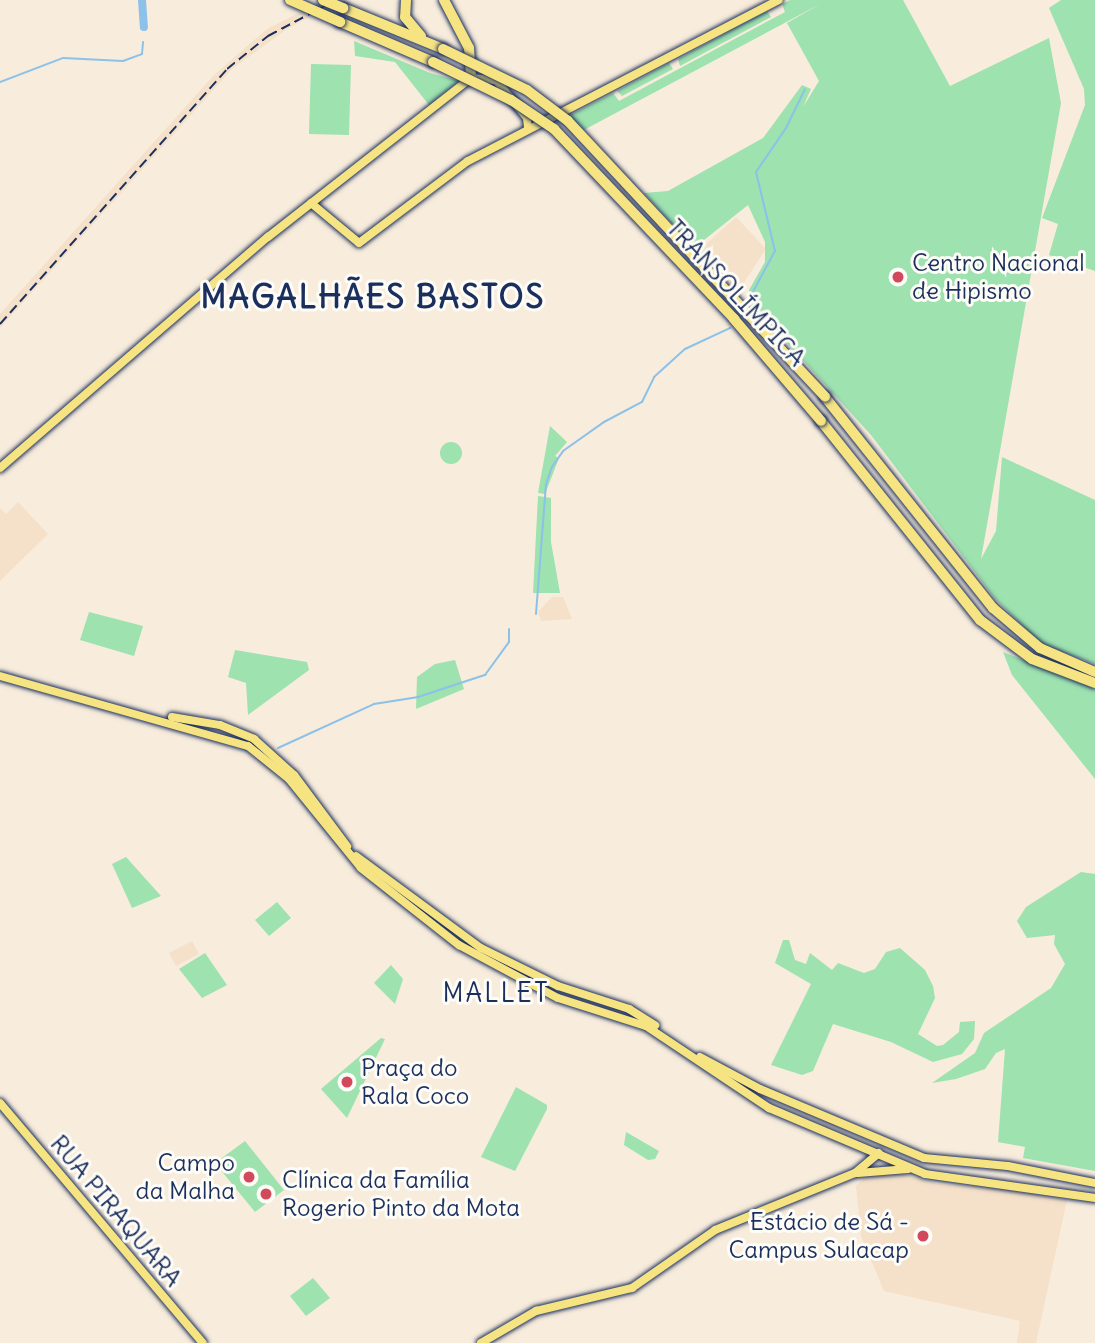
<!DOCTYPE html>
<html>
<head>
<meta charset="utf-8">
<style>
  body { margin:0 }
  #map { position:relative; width:1095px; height:1343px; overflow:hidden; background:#f8ecdc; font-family:Delius,sans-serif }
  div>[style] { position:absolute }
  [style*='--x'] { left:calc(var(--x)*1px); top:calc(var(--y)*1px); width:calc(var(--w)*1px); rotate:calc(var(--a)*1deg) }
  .built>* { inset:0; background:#f5e1c9 }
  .green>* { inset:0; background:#9de2af }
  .round { border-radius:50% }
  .stream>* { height:2px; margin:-1px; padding:0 1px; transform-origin:1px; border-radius:1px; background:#8cc1e9 }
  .river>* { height:8px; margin:-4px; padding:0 4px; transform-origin:4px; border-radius:4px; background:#8cc1e9 }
  .roads { filter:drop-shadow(0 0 2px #1b2f5e) drop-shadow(0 0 2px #1b2f5e) }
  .major>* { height:8px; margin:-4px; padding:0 4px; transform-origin:4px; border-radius:4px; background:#f6e381 }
  .highway>* { height:10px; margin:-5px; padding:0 5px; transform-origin:5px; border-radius:5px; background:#f6e381 }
  .rail>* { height:2px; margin-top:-1px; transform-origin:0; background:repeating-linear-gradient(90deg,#1b2f5e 0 10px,transparent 0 15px) }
  .bridges { filter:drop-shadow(0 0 2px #1b2f5e) drop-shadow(0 0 2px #1b2f5e) }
  .highway-bridge>* { height:10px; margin:-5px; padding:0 5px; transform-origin:5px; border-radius:5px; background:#f6e381 }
  .dots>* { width:19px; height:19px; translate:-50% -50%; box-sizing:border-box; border:4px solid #fdfcf7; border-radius:50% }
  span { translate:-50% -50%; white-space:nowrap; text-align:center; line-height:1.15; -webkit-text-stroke:6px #fdfcf7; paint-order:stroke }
  .poi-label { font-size:24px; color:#1b2f5e }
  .left { translate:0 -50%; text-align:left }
  .right { translate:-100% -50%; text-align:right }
  .street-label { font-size:24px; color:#1b2f5e }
  .neighbourhood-label { font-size:26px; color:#1b2f5e; letter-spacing:2px }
  .district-label { font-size:32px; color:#1b2f5e; font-weight:700; letter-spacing:2px }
</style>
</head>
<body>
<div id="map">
  <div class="built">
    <i style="clip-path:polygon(324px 0,342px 0,287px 29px,232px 69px,0 328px,0 314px,214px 75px,267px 29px)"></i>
    <i style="clip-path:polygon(736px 217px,766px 249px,745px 281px,740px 299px,696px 253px)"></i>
    <i style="clip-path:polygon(18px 502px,48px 534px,0 581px,0 508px,6px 514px)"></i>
    <i style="clip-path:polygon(552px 597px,563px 597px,572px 619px,541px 621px,538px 612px)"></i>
    <i style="clip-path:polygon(192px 941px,199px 954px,176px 966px,169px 953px)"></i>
    <i style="clip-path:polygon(896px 1172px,938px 1184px,1012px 1189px,1067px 1200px,1036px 1343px,1017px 1343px,1020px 1321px,884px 1291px,861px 1236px,856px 1186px,868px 1174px)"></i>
  </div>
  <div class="green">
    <i style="clip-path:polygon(790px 0,903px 0,950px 86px,1049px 38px,1061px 103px,981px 559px,996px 531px,1002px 457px,1095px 500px,1095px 664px,1042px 644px,996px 600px,871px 435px,757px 310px,753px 311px,749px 290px,765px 262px,765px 242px,748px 205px,694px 248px,644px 193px,668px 191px,763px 138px,802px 85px,811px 89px,803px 107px,819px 81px,787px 23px,822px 3px,580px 132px,566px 117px,613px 93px,619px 101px,785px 12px,782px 4px)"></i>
    <i style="clip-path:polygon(1061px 0,1095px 0,1095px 271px,1049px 255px,1058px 224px,1042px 218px,1085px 105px,1084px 89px,1049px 8px)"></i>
    <i style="clip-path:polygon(767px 11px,771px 17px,680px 66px,678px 59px)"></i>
    <i style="clip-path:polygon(354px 41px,430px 73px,459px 81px,429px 105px,395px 62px,355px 56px)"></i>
    <i style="clip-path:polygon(669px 63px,673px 69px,622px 96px,617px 91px)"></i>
    <i style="clip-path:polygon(311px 64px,351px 65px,349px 135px,309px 134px)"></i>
    <i style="clip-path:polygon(550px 426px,567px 442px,555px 456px,559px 458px,545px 494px,538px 493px)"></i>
    <i class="round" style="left:440px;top:442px;width:22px;height:22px"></i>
    <i style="clip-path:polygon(538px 496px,551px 498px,551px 542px,560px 593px,533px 593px)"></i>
    <i style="clip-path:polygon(89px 612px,143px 626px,134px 656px,80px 640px)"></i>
    <i style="clip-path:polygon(235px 650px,307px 662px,309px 670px,248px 715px,246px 683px,228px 677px)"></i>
    <i style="clip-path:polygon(1003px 652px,1095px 689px,1095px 779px,1012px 675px)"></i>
    <i style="clip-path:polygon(455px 660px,464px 689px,416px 709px,417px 677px,435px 664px)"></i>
    <i style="clip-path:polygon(126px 857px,161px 896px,132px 908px,112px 864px)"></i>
    <i style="clip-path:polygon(1081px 872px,1095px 874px,1095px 1171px,1023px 1158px,1025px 1147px,998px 1142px,1005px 1049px,996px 1053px,985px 1069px,956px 1079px,932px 1083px,975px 1053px,984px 1033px,1051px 988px,1065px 964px,1054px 944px,1055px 935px,1027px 938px,1017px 921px,1026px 907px)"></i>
    <i style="clip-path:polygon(277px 902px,291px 918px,269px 936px,255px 920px)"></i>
    <i style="clip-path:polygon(783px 940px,789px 940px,795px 960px,806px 964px,810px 953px,832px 970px,838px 963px,864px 973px,875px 969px,886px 952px,900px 948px,925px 970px,933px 986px,935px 998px,918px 1034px,937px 1046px,943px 1045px,959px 1032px,960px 1022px,975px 1021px,974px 1039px,962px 1054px,933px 1062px,891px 1042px,833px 1024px,813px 1071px,802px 1075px,771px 1065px,811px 984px,775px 963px)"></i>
    <i style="clip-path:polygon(205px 953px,227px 985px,202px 998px,179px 969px)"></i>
    <i style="clip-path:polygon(391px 965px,403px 979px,395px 1004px,374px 983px)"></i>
    <i style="clip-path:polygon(381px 1038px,385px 1039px,347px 1118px,321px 1089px)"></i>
    <i style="clip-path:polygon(516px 1087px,547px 1105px,547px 1109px,515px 1171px,481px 1157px)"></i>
    <i style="clip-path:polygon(626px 1132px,659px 1151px,655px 1159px,648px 1160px,624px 1145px)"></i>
    <i style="clip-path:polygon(245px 1141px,284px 1190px,255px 1212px,215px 1163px)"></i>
    <i style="clip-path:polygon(313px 1278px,330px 1298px,306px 1316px,290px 1296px)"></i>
  </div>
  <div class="stream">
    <i style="--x:0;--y:82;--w:67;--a:-20.9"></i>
    <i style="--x:63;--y:58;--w:60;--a:2.9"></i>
    <i style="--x:123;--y:61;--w:20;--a:-20"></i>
    <i style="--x:142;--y:54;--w:12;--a:-85"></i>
    <i style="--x:749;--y:299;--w:55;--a:-61.6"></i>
    <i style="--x:775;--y:251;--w:81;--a:-103.5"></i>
    <i style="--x:756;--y:172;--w:53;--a:-55.7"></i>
    <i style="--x:786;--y:128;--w:43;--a:-64"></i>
    <i style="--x:536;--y:614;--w:130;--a:-85.6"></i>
    <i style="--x:546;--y:484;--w:18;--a:-71"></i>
    <i style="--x:552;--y:467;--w:19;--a:-55"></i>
    <i style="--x:563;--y:451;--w:50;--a:-35.3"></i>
    <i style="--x:604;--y:422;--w:43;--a:-27.8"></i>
    <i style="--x:642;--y:402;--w:28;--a:-64"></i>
    <i style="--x:654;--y:377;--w:42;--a:-42.1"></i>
    <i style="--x:685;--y:349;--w:50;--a:-25"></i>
    <i style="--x:278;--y:748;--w:106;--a:-24.6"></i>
    <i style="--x:374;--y:704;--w:45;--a:-9"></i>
    <i style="--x:418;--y:697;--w:71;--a:-18.2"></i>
    <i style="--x:485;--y:675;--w:41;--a:-54"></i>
    <i style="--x:509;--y:642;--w:13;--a:-90"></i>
  </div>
  <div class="river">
    <i style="--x:142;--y:0;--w:27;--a:86"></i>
  </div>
  <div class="roads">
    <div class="major">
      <i style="--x:311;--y:203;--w:62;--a:39.8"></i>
      <i style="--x:359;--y:243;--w:136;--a:-37"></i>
      <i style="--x:468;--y:161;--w:350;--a:-27.4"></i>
      <i style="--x:0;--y:468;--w:354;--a:-40.8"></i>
      <i style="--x:268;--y:237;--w:258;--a:-38.1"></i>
      <i style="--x:471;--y:78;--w:25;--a:5"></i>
      <i style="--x:496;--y:80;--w:49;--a:50.8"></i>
      <i style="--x:527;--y:118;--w:10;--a:84"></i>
      <i style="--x:0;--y:676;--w:258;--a:15.8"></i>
      <i style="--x:248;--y:746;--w:53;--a:38.8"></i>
      <i style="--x:289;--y:779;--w:114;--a:51"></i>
      <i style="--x:361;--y:868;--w:125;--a:38.2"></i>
      <i style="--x:459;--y:945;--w:112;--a:28.2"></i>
      <i style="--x:558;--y:998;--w:92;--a:17.7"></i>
      <i style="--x:646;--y:1026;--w:148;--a:33.7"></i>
      <i style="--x:769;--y:1108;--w:169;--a:22.9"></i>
      <i style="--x:925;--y:1174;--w:172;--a:8"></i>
      <i style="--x:172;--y:717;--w:49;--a:9.5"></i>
      <i style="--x:220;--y:725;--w:37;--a:22"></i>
      <i style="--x:254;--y:739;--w:54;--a:42"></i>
      <i style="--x:294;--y:775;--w:89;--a:53.3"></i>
      <i style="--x:356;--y:856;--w:155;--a:36.4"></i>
      <i style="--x:481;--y:948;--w:86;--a:26.3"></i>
      <i style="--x:558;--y:986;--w:75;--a:17.9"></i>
      <i style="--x:629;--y:1009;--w:31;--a:32"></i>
      <i style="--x:700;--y:1057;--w:68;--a:28.1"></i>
      <i style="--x:760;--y:1089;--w:178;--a:22.8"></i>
      <i style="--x:924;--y:1158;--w:84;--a:5.4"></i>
      <i style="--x:1008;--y:1166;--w:89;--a:11.1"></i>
      <i style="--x:0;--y:1103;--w:314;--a:49.8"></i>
      <i style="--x:858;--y:1173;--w:50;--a:-4.6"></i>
      <i style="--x:481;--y:1343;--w:64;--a:-30.2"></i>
      <i style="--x:536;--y:1311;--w:99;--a:-13.5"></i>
      <i style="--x:632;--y:1288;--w:101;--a:-34.9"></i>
      <i style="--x:715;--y:1230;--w:151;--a:-22.2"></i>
      <i style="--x:855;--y:1173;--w:31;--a:-40"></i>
    </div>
    <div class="highway">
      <i style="--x:406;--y:0;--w:17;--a:93"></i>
      <i style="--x:405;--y:17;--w:25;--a:50"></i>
      <i style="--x:444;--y:0;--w:54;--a:62.5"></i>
      <i style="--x:469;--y:48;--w:30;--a:86"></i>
      <i style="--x:343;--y:8;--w:108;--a:22.3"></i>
      <i style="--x:340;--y:22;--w:101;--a:23.3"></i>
      <i style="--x:825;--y:397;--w:270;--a:51.5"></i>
      <i style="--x:993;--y:608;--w:62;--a:40.4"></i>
      <i style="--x:1040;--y:648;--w:60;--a:23.6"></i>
      <i style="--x:821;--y:421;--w:255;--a:51.4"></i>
      <i style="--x:980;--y:620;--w:65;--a:36.9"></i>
      <i style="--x:1032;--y:659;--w:67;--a:20.9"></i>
    </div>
  </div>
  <div class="rail">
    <i style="--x:0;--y:324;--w:341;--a:-48.3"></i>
    <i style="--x:227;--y:69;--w:53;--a:-38.8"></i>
    <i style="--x:268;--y:36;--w:77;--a:-27.9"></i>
  </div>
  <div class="bridges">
    <div class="highway-bridge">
      <i style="--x:290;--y:0;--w:55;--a:23.7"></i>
      <i style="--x:323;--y:0;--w:22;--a:22"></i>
      <i style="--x:443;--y:49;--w:93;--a:26"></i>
      <i style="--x:527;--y:90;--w:51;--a:37.1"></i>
      <i style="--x:568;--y:121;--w:377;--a:47"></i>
      <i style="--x:433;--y:62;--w:87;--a:26"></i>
      <i style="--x:511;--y:100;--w:52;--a:34"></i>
      <i style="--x:554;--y:129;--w:262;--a:46.5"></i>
      <i style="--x:734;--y:319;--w:134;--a:49.5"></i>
    </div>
  </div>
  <div class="dots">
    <i style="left:898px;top:277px;background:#d1495b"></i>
    <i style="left:347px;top:1082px;background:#d1495b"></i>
    <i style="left:249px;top:1177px;background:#d1495b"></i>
    <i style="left:266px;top:1194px;background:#d1495b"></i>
    <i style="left:923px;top:1236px;background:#d1495b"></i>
  </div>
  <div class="poi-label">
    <span class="left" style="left:912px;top:277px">Centro Nacional<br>de Hipismo</span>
    <span class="left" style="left:361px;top:1082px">Praça do<br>Rala Coco</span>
    <span class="right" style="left:235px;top:1177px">Campo<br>da Malha</span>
    <span class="left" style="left:282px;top:1194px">Clínica da Família<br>Rogerio Pinto da Mota</span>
    <span class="right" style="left:909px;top:1236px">Estácio de Sá -<br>Campus Sulacap</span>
  </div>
  <div class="street-label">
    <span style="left:736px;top:293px;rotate:47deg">TRANSOLÍMPICA</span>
    <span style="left:116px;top:1211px;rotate:50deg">RUA PIRAQUARA</span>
  </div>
  <div class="neighbourhood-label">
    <span style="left:496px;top:993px">MALLET</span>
  </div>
  <div class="district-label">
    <span style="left:373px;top:297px">MAGALHÃES BASTOS</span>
  </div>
</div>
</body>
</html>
